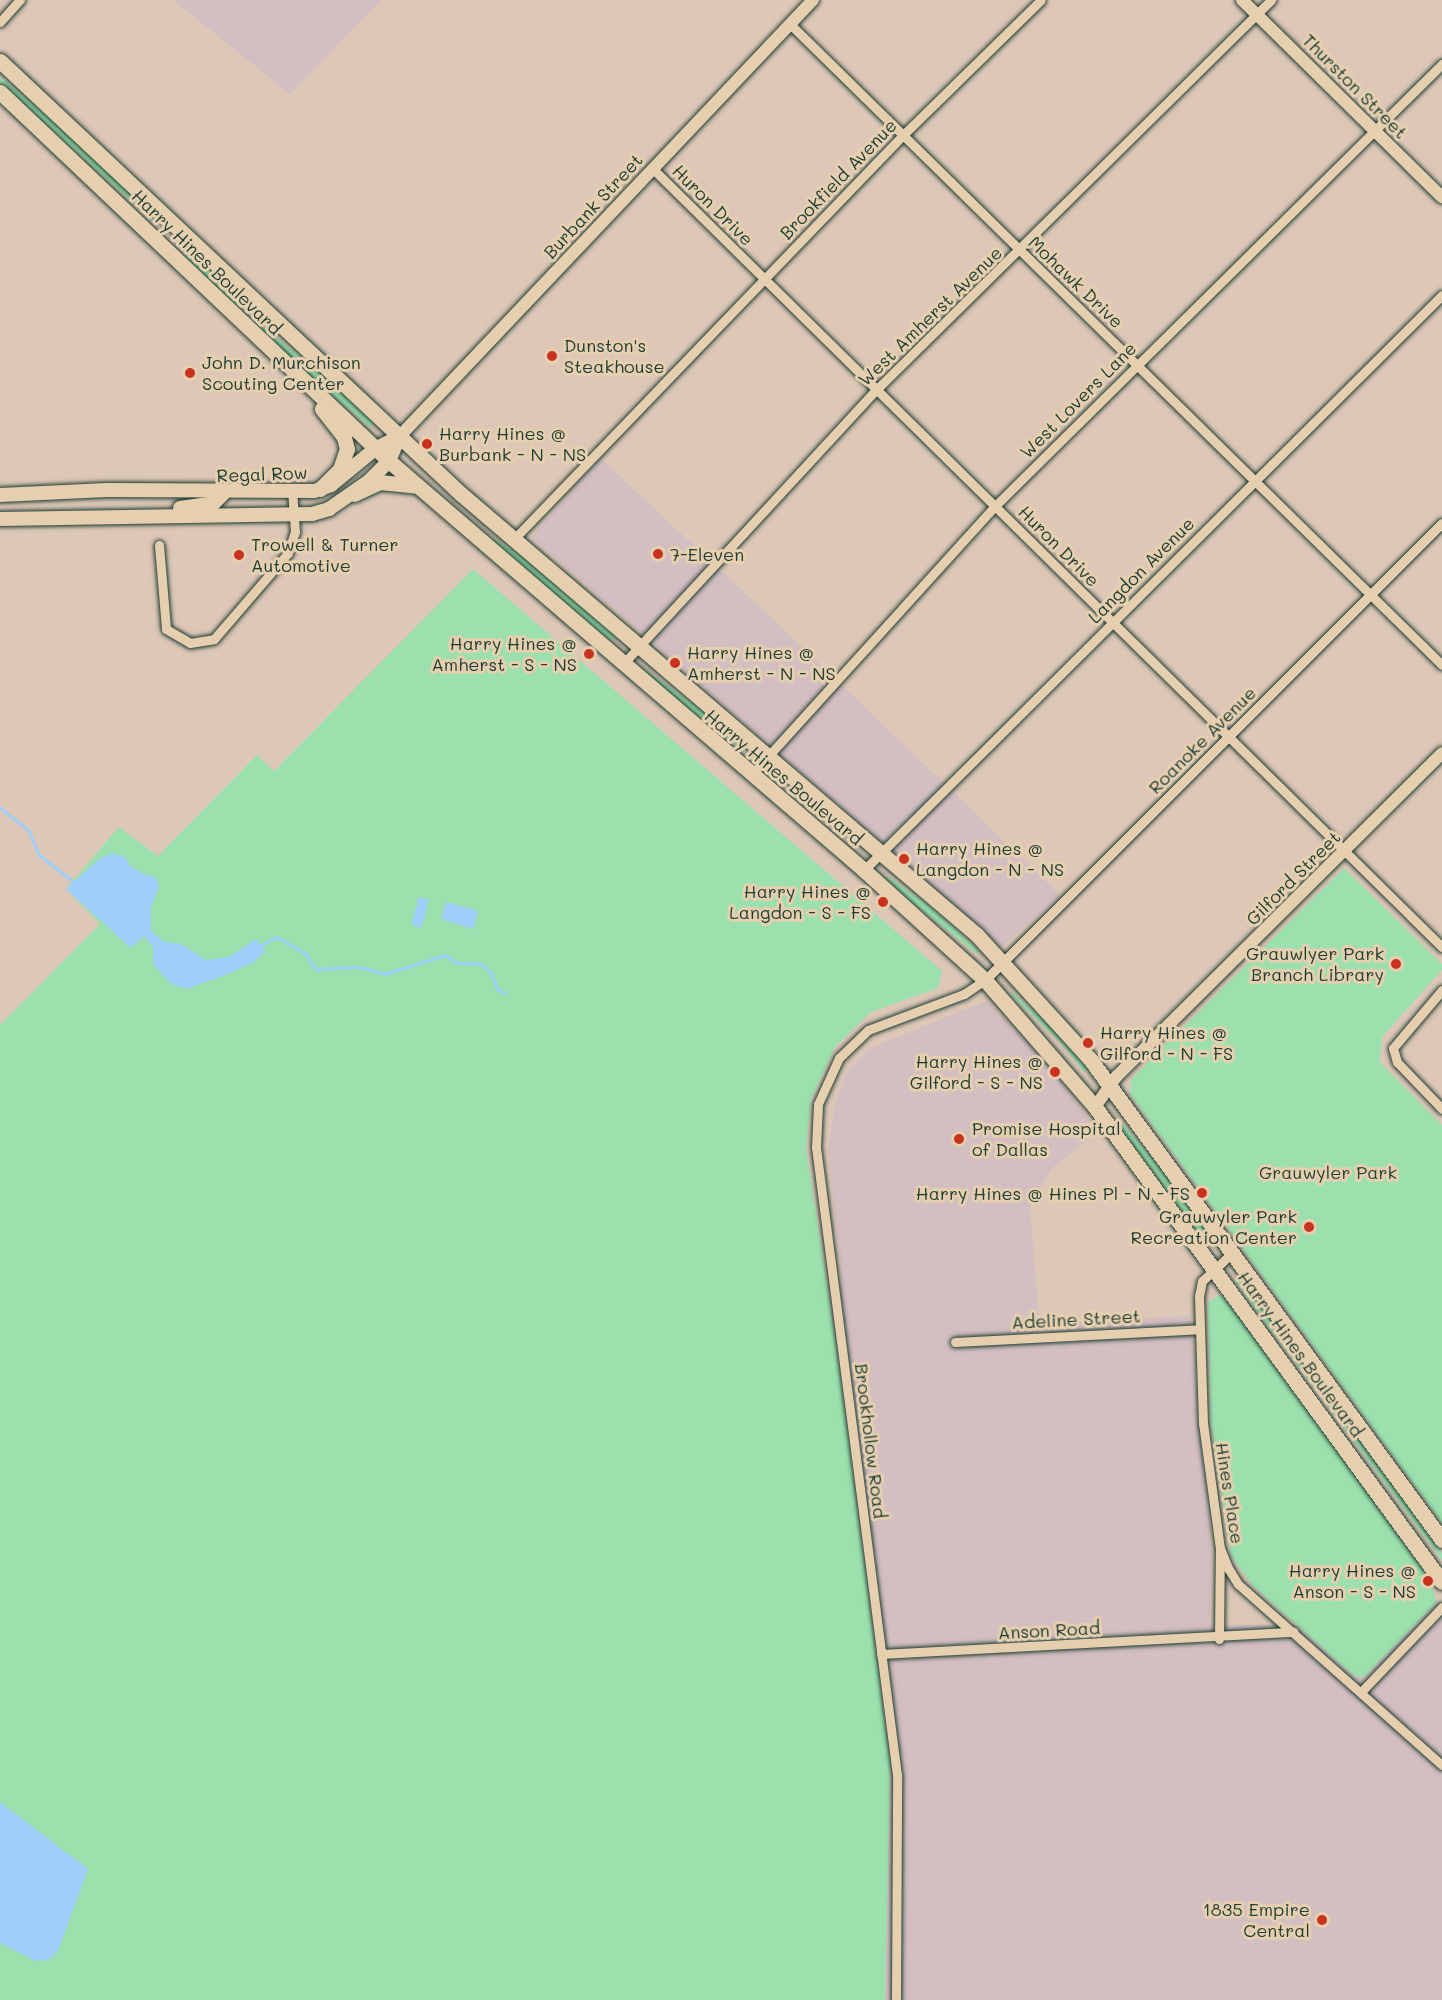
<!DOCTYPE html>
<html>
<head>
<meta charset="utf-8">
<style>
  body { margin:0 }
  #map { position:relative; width:1442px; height:2000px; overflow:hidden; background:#ddc7b7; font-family:Mali,sans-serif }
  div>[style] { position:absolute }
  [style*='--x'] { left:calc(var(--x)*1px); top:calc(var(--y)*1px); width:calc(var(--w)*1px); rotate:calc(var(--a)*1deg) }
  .built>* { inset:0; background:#d3bec1 }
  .green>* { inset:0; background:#9ce1ad }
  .water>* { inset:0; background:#9fcefa }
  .stream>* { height:3px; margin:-1.5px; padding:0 1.5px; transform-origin:1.5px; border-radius:1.5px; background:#9fcefa }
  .roads { filter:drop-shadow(0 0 2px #1f3d34) drop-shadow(0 0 2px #1f3d34) }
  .minor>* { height:9px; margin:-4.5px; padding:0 4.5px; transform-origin:4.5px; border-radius:4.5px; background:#e5cfaf }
  .tertiary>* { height:12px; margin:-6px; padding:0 6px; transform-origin:6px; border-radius:6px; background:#e5cfaf }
  .secondary>* { height:14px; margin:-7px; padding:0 7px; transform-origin:7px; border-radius:7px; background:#e5cfaf }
  .primary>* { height:15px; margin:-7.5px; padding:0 7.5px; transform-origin:7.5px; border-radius:7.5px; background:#e5cfaf }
  .dots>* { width:16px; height:16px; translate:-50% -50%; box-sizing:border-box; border:3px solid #e5cfaf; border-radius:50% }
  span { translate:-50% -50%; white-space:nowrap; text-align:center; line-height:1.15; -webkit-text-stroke:6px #e5cfaf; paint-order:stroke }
  .street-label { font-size:18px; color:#1f3d34 }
  .poi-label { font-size:18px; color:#1f3d34 }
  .left { translate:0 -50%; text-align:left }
  .right { translate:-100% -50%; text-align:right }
  .park-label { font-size:18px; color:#25453a }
</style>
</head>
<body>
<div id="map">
  <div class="built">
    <i style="clip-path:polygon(173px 0,381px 0,290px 94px)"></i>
    <i style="clip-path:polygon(600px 458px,779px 625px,1061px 896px,1001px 947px,532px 537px)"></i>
    <i style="clip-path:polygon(987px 1001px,1052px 1069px,1098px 1132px,1053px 1167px,1030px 1204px,1039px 1323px,1190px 1316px,1212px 1551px,1209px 1625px,1296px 1625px,1354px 1676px,1361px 1678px,1438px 1600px,1442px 1607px,1442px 2000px,885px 2000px,890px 1762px,826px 1286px,842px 1282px,828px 1147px,835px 1103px,846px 1073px,870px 1048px)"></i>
  </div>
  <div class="green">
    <i style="clip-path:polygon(0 77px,43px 111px,159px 220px,156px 223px,34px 114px,0 82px)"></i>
    <i style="clip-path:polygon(186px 254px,227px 284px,249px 306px,238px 307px,184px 257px)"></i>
    <i style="clip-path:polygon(252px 318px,314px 367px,373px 423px,370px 427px,301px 369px,250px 320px)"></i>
    <i style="clip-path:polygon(478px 530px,521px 555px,616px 637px,612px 641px,563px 605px)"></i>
    <i style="clip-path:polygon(473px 569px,942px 971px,938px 988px,871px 1012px,835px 1047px,811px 1099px,806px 1148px,837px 1350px,890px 1762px,885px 2000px,0 2000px,0 1025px,100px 924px,66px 889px,119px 827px,158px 856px,257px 755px,274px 771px)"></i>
    <i style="clip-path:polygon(643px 668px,702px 710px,747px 749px,744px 752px,640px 671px)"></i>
    <i style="clip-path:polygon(1344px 868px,1442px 964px,1442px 970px,1382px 1037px,1380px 1062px,1442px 1125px,1442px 1523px,1130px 1094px,1131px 1079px)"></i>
    <i style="clip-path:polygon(888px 876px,932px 908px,980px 952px,977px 954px,913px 903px,886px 879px)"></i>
    <i style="clip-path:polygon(1012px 992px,1051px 1027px,1087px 1069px,1084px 1072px,1059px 1041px,1010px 994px)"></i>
    <i style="clip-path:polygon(1119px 1119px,1161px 1168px,1211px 1235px,1204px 1241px,1115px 1121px)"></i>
    <i style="clip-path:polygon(1237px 1277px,1317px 1376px,1442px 1553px,1442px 1560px,1234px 1280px)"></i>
    <i style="clip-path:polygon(1219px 1295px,1225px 1297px,1356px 1474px,1427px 1576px,1423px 1577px,1426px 1584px,1429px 1583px,1434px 1591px,1436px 1603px,1364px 1677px,1354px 1676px,1251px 1584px,1231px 1556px,1211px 1422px,1208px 1303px)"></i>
  </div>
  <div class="water">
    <i style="clip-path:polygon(112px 853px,125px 857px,130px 866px,146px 875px,156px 877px,159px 887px,151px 907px,151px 931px,165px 942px,181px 944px,206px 960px,229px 957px,256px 939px,266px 951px,254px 962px,221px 977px,186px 989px,171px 984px,153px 964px,153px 947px,144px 936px,131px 948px,66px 889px,98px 860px)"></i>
    <i style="clip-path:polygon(419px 897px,429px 900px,421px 928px,411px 925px)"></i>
    <i style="clip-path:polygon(446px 902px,478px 911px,473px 929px,441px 919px)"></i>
    <i style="clip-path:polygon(0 1802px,88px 1869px,58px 1951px,49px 1960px,35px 1961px,0 1943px)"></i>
  </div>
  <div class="stream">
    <i style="--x:0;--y:808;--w:36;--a:38"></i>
    <i style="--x:28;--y:830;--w:27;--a:66"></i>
    <i style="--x:39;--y:855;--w:46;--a:37.9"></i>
    <i style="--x:259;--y:946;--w:20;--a:-27"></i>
    <i style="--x:277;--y:937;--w:32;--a:30"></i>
    <i style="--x:305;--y:953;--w:19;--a:58"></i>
    <i style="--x:315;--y:969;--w:45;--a:-2.5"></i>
    <i style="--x:360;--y:967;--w:25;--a:16"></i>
    <i style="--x:384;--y:974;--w:64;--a:-17.3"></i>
    <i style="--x:445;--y:955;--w:14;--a:34"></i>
    <i style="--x:457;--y:963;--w:24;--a:2"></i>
    <i style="--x:481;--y:964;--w:15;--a:42"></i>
    <i style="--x:492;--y:974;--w:16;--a:72"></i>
    <i style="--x:497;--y:989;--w:9;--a:27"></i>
  </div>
  <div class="roads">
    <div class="minor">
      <i style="--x:0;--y:22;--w:30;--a:-48"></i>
      <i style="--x:790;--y:24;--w:914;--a:44.51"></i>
      <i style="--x:653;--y:169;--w:1108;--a:44.6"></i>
      <i style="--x:513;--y:540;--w:561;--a:-46.08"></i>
      <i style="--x:902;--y:136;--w:194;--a:-44.4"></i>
      <i style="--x:159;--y:545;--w:84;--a:85.2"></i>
      <i style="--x:166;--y:629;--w:28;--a:30"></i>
      <i style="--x:190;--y:643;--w:24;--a:-9"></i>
      <i style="--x:214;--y:639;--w:113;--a:-49.3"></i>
      <i style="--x:288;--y:553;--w:22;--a:-72"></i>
      <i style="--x:295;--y:532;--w:39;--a:-94"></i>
      <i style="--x:622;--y:665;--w:376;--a:-47.3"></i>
      <i style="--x:877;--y:389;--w:554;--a:-44.63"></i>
      <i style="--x:752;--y:774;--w:362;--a:-47.8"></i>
      <i style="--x:995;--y:506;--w:629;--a:-44.68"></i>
      <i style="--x:864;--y:870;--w:815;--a:-44.85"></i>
      <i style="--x:1442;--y:990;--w:76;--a:130.2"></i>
      <i style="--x:1393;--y:1048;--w:15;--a:74"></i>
      <i style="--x:1397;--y:1062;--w:65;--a:46.2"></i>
      <i style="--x:1233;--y:1252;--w:42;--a:136.9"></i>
      <i style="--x:1202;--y:1281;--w:15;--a:101"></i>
      <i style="--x:1199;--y:1296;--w:127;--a:88.2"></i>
      <i style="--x:1203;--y:1423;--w:126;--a:82.3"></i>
      <i style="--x:1220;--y:1548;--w:22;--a:68"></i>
      <i style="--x:1228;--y:1568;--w:19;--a:58"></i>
      <i style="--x:1238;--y:1584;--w:273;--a:41.6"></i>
      <i style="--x:955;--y:1342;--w:245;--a:-3"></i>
      <i style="--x:1219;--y:1639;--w:89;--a:-89.4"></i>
      <i style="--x:881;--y:1654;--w:413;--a:-3.1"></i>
      <i style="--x:1361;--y:1692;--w:117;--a:-46.4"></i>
      <i style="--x:896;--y:2000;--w:225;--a:-89.7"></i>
      <i style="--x:897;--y:1775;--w:633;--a:-97.35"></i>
      <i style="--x:816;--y:1147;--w:43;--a:-87.3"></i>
      <i style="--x:818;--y:1104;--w:51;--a:-65.5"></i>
      <i style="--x:839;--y:1058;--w:40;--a:-44"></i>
      <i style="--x:868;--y:1030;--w:103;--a:-20.6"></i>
      <i style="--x:964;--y:994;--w:25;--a:-34"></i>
      <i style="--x:985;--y:980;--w:646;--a:-45"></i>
    </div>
    <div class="tertiary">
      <i style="--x:1242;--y:0;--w:281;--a:44.6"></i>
      <i style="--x:399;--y:437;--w:602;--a:-46.55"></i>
      <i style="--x:1095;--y:1107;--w:38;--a:-55"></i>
      <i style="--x:1117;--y:1076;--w:458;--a:-44.8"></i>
    </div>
    <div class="secondary">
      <i style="--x:0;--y:495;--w:107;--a:-2.7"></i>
      <i style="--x:107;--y:490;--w:207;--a:0.3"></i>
      <i style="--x:314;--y:491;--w:18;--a:-19"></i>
      <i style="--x:331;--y:485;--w:57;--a:-39.3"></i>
      <i style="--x:375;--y:449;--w:27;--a:-27"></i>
      <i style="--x:180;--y:508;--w:34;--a:-8"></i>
      <i style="--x:214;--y:503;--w:14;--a:-45"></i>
      <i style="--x:0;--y:519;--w:312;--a:-0.9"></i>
      <i style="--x:312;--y:514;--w:18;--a:-16"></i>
      <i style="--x:329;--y:509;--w:49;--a:-35"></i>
      <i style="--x:369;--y:481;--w:28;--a:-45"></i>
      <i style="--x:389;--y:461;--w:26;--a:-67"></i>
    </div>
    <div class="primary">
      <i style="--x:0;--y:61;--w:632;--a:43.21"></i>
      <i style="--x:461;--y:494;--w:679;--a:40.52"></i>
      <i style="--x:977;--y:935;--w:168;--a:47.7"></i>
      <i style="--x:1090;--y:1059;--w:596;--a:53.8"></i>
      <i style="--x:0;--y:92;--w:536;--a:43.49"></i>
      <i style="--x:389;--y:461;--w:627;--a:40.73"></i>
      <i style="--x:864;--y:870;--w:164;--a:42.3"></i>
      <i style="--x:985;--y:980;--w:168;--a:49.1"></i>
      <i style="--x:1095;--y:1107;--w:588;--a:53.85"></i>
      <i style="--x:320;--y:489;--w:28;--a:-45"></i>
      <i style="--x:340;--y:469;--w:21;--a:-71"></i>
      <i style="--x:347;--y:449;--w:12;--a:-104"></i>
      <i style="--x:344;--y:437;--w:36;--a:-128"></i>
      <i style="--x:354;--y:494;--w:29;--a:-25"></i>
      <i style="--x:380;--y:482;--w:37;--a:6"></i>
    </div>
  </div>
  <div class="dots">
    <i style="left:552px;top:356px;background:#c8321e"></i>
    <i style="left:190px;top:373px;background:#c8321e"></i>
    <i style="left:427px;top:444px;background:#c8321e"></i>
    <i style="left:658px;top:554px;background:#c8321e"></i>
    <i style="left:239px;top:555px;background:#c8321e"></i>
    <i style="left:589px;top:654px;background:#c8321e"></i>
    <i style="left:675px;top:663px;background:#c8321e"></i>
    <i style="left:904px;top:859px;background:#c8321e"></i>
    <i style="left:883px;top:902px;background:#c8321e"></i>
    <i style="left:1396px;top:964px;background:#c8321e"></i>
    <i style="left:1088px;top:1043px;background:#c8321e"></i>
    <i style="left:1055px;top:1072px;background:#c8321e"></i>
    <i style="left:959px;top:1139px;background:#c8321e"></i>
    <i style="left:1202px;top:1193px;background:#c8321e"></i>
    <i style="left:1309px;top:1227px;background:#c8321e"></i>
    <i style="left:1428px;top:1581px;background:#c8321e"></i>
    <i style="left:1322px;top:1920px;background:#c8321e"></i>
  </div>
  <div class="street-label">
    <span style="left:1355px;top:86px;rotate:45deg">Thurston Street</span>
    <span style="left:838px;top:179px;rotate:-46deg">Brookfield Avenue</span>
    <span style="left:713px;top:205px;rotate:45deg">Huron Drive</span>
    <span style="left:593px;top:206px;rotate:-47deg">Burbank Street</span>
    <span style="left:207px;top:262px;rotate:44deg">Harry Hines Boulevard</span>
    <span style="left:1076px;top:282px;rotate:44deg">Mohawk Drive</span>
    <span style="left:930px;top:316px;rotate:-44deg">West Amherst Avenue</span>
    <span style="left:1078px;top:400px;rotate:-45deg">West Lovers Lane</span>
    <span style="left:262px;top:474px;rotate:-2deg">Regal Row</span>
    <span style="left:1059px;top:546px;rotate:45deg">Huron Drive</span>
    <span style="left:1141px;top:570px;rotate:-45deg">Langdon Avenue</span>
    <span style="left:1202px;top:740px;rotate:-45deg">Roanoke Avenue</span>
    <span style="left:784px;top:777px;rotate:40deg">Harry Hines Boulevard</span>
    <span style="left:1293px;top:878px;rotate:-45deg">Gilford Street</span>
    <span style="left:1076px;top:1319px;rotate:-3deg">Adeline Street</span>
    <span style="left:1301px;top:1354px;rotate:54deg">Harry Hines Boulevard</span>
    <span style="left:871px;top:1441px;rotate:83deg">Brookhollow Road</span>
    <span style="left:1230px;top:1493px;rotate:81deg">Hines Place</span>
    <span style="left:1049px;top:1630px;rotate:-3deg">Anson Road</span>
  </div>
  <div class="poi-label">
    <span class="left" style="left:564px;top:356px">Dunston's<br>Steakhouse</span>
    <span class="left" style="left:202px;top:373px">John D. Murchison<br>Scouting Center</span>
    <span class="left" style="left:439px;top:444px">Harry Hines @<br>Burbank - N - NS</span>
    <span class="left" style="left:251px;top:555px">Trowell &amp; Turner<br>Automotive</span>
    <span class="left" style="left:670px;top:554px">7-Eleven</span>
    <span class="right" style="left:577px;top:654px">Harry Hines @<br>Amherst - S - NS</span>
    <span class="left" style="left:687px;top:663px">Harry Hines @<br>Amherst - N - NS</span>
    <span class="left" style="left:916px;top:859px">Harry Hines @<br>Langdon - N - NS</span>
    <span class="right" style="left:871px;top:902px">Harry Hines @<br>Langdon - S - FS</span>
    <span class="right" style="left:1384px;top:964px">Grauwlyer Park<br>Branch Library</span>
    <span class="left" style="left:1100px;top:1043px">Harry Hines @<br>Gilford - N - FS</span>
    <span class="right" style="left:1043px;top:1072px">Harry Hines @<br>Gilford - S - NS</span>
    <span class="left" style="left:972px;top:1139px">Promise Hospital<br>of Dallas</span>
    <span class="right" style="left:1190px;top:1193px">Harry Hines @ Hines Pl - N - FS</span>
    <span class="right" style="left:1297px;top:1227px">Grauwyler Park<br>Recreation Center</span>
    <span class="right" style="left:1416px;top:1581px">Harry Hines @<br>Anson - S - NS</span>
    <span class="right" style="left:1310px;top:1920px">1835 Empire<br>Central</span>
  </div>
  <div class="park-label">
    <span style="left:1328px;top:1172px">Grauwyler Park</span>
  </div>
</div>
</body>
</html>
